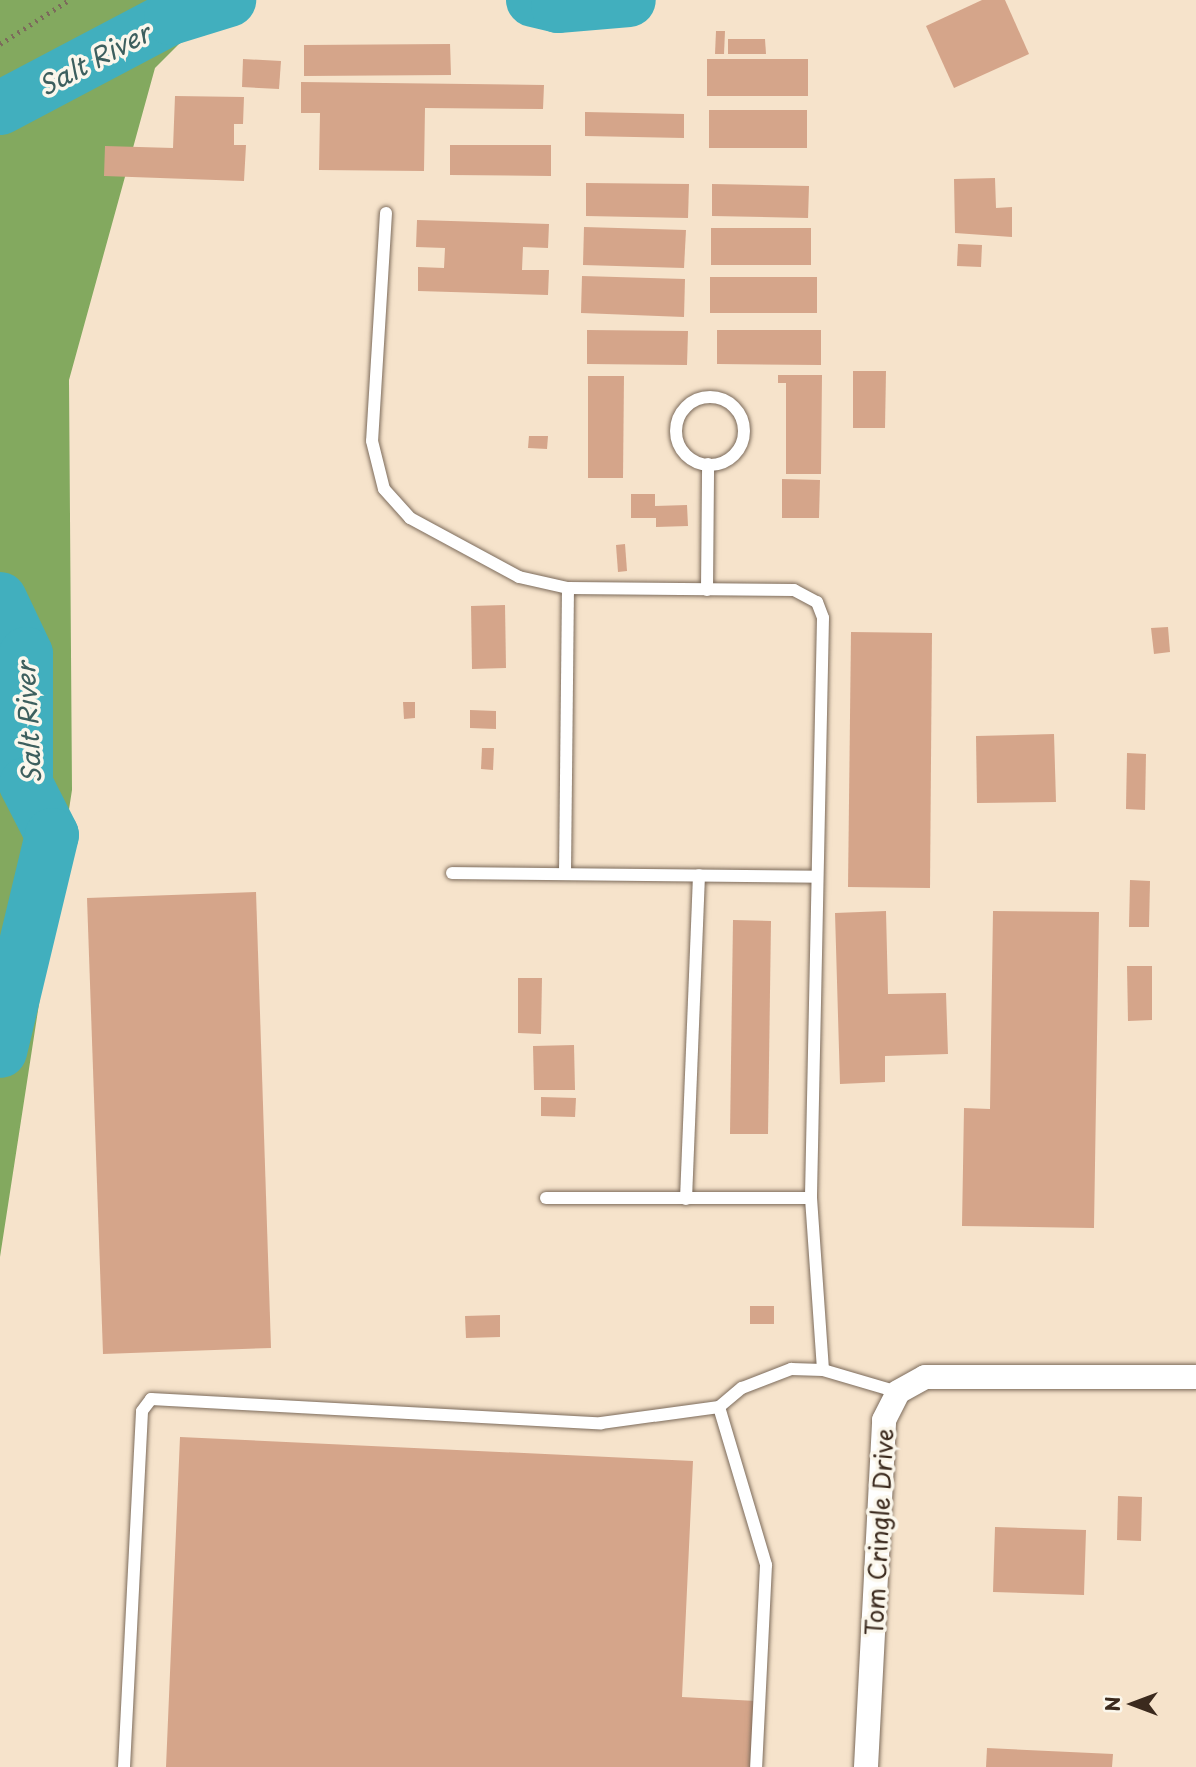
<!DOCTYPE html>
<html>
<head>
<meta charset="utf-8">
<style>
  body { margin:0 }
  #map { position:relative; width:1196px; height:1767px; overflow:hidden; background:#f6e3cb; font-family:"Playpen Sans",sans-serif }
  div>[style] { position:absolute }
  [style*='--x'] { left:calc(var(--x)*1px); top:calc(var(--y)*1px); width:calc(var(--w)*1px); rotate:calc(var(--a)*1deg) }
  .forest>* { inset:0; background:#83a95f }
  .river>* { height:54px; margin:-27px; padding:0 27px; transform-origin:27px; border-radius:27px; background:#41afbe }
  .building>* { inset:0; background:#d5a58a }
  .path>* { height:4.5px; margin-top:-2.25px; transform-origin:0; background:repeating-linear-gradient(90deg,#7c6b5b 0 2px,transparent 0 7px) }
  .roads { filter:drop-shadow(0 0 2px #7c6b5b) drop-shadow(0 0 2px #7c6b5b) }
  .service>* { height:12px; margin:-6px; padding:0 6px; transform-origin:6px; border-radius:6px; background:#fff }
  .service>.ring { margin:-6px; padding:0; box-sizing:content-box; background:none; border:12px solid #fff; border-radius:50% }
  .minor>* { height:24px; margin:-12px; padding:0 12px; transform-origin:12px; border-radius:12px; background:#fff }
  span { translate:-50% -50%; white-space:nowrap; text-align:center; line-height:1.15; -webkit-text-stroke:7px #fbf7ec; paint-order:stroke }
  .street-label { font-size:24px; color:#3b2a1e }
  .water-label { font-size:26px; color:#3d5f5e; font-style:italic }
  .north { position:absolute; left:1098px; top:1669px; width:70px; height:70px; -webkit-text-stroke:5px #fbf7ec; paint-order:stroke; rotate:270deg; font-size:19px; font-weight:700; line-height:28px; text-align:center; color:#3b2a1e }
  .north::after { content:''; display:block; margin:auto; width:24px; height:32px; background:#3b2a1e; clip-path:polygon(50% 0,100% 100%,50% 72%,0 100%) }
</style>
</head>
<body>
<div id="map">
  <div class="forest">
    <i style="clip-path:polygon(0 0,223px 0,155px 68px,69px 380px,72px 790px,0 1257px)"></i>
  </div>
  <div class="river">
    <i style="--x:533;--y:0;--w:26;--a:13"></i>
    <i style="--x:558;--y:6;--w:71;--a:-4.8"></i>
    <i style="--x:0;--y:108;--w:193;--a:-27.8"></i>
    <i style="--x:171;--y:18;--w:61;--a:-17.2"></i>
    <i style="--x:0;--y:599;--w:61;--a:64.7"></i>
    <i style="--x:26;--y:654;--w:130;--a:90"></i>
    <i style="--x:26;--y:784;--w:57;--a:63"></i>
    <i style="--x:52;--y:835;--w:222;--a:103.5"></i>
  </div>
  <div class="building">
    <i style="clip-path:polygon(982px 0,1005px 0,1029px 54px,954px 88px,926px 26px)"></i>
    <i style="clip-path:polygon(716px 31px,725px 31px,724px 54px,715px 54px)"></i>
    <i style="clip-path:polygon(728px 39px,765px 39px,766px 54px,728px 54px)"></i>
    <i style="clip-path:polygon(450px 44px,451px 75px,304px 76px,304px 45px)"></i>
    <i style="clip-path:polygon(243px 59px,281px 61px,279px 89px,242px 87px)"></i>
    <i style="clip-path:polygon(707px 59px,808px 59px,808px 96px,707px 96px)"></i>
    <i style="clip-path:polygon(301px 82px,544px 85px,543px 109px,425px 108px,424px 171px,319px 170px,320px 113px,301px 113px)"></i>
    <i style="clip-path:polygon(175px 96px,244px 97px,243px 124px,234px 124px,234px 145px,246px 145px,244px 181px,104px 176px,105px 146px,173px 148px)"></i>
    <i style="clip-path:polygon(709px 110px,807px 110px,807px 148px,709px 148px)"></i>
    <i style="clip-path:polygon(585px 112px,684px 114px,684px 138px,585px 136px)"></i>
    <i style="clip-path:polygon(450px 145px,551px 145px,551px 176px,450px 175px)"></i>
    <i style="clip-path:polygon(995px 178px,996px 208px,1012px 207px,1012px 237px,955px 233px,954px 179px)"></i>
    <i style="clip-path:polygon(586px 183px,689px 184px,688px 218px,586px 216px)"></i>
    <i style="clip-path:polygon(712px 184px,809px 186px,808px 218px,712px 216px)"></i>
    <i style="clip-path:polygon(417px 220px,549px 224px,548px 248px,523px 247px,522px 270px,549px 270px,548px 295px,418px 291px,418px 267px,444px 268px,445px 248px,416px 247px)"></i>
    <i style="clip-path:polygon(584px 227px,686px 230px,684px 268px,583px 265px)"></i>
    <i style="clip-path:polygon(711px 228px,811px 228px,811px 265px,711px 265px)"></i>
    <i style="clip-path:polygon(958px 244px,982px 245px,981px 267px,957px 266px)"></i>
    <i style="clip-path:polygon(582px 276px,685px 279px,684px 317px,581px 313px)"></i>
    <i style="clip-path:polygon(710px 277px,817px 277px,817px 313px,710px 313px)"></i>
    <i style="clip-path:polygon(587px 330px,688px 331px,687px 365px,587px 364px)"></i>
    <i style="clip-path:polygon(717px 330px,821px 330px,821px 365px,717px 364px)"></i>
    <i style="clip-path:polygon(853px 371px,886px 371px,885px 428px,853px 428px)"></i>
    <i style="clip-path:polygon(778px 375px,822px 375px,821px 474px,786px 474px,786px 383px,778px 383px)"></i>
    <i style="clip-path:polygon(588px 376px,624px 376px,623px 478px,588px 478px)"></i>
    <i style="clip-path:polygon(529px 436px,548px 436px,547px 449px,528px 448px)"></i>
    <i style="clip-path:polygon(782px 479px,820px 480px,819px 518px,782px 518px)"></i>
    <i style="clip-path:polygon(631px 494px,655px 494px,655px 506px,687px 505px,688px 526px,656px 527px,656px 518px,631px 518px)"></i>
    <i style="clip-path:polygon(625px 544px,627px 571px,618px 572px,616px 545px)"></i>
    <i style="clip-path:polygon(505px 605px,506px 668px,472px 669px,471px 606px)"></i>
    <i style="clip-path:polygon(1168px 627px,1170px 652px,1154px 654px,1151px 628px)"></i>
    <i style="clip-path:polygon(851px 632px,932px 633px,930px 888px,848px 887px)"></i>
    <i style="clip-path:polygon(403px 702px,415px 702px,415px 718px,404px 719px)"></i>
    <i style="clip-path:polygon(470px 710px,496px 711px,496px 729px,470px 728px)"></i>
    <i style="clip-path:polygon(1054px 734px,1056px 802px,977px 803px,976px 736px)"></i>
    <i style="clip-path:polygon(482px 748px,494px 748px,493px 770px,481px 769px)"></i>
    <i style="clip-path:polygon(1127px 753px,1146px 754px,1145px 810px,1126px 809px)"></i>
    <i style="clip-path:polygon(1130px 880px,1150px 881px,1149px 927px,1129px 927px)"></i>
    <i style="clip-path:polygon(256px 892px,271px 1348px,103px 1354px,87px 898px)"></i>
    <i style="clip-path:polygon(886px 911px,888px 994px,946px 993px,948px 1054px,885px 1056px,885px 1082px,840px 1084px,835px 913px)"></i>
    <i style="clip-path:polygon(993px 911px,1099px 912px,1094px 1228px,962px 1226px,964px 1108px,990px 1109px)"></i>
    <i style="clip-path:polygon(733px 920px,771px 921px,768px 1134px,730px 1134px)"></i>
    <i style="clip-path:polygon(1127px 966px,1152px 966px,1152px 1020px,1128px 1021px)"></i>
    <i style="clip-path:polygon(518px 978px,542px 978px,541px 1034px,518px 1033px)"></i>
    <i style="clip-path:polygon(574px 1045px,575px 1090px,534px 1090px,533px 1046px)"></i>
    <i style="clip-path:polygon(541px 1097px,576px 1098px,575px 1117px,541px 1116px)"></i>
    <i style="clip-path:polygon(750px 1306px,774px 1306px,774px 1324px,750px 1324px)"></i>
    <i style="clip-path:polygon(500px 1315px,500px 1337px,466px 1338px,465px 1316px)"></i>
    <i style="clip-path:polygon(180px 1437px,693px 1461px,682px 1697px,756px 1701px,753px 1767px,166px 1767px)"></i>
    <i style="clip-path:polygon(1118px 1496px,1142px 1497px,1141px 1541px,1117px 1540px)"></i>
    <i style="clip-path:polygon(995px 1527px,1086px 1530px,1084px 1595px,993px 1592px)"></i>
    <i style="clip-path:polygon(987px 1748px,1113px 1754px,1112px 1767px,986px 1767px)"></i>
  </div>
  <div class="path">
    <i style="--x:0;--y:44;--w:82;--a:-32.5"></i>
  </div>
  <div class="roads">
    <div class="service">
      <i style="--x:386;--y:213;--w:228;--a:93.5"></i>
      <i style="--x:372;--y:441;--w:49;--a:76"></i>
      <i style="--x:384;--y:489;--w:39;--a:48"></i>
      <i style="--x:410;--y:518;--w:124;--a:28.4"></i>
      <i style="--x:519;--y:577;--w:50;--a:12.7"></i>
      <i style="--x:568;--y:588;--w:226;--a:0.5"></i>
      <i style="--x:794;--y:590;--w:26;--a:28"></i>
      <i style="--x:817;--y:602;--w:17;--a:69"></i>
      <i style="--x:823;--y:618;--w:580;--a:91.19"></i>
      <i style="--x:811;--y:1198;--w:172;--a:86"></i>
      <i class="ring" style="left:676px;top:397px;width:56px;height:56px"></i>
      <i style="--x:707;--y:590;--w:126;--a:-89.5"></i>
      <i style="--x:452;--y:873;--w:362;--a:0.6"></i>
      <i style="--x:565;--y:873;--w:285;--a:-89.4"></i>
      <i style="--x:546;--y:1198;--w:265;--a:0"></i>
      <i style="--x:686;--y:1199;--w:324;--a:-87.7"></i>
      <i style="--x:719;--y:1407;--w:165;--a:73.4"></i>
      <i style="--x:766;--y:1565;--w:202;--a:92.8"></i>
      <i style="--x:124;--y:1767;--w:356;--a:-87.1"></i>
      <i style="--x:142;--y:1411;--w:15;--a:-53"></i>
      <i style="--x:151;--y:1399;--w:451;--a:3.1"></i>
      <i style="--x:601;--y:1423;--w:119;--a:-7.7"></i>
      <i style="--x:719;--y:1407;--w:30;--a:-40"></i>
      <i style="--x:742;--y:1388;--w:53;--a:-21.2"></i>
      <i style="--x:791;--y:1369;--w:32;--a:2"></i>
      <i style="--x:823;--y:1370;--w:78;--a:16.3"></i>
    </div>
    <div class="minor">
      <i style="--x:866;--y:1767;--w:347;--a:-87"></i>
      <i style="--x:884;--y:1420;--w:31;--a:-63"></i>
      <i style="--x:898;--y:1392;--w:31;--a:-29"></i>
      <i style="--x:925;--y:1377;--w:271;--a:0"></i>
    </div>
  </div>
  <div class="street-label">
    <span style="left:879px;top:1532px;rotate:-87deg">Tom Cringle Drive</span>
  </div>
  <div class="water-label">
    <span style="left:94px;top:59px;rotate:-28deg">Salt River</span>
    <span style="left:28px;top:723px;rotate:-93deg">Salt River</span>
  </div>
  <div class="north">N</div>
</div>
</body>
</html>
